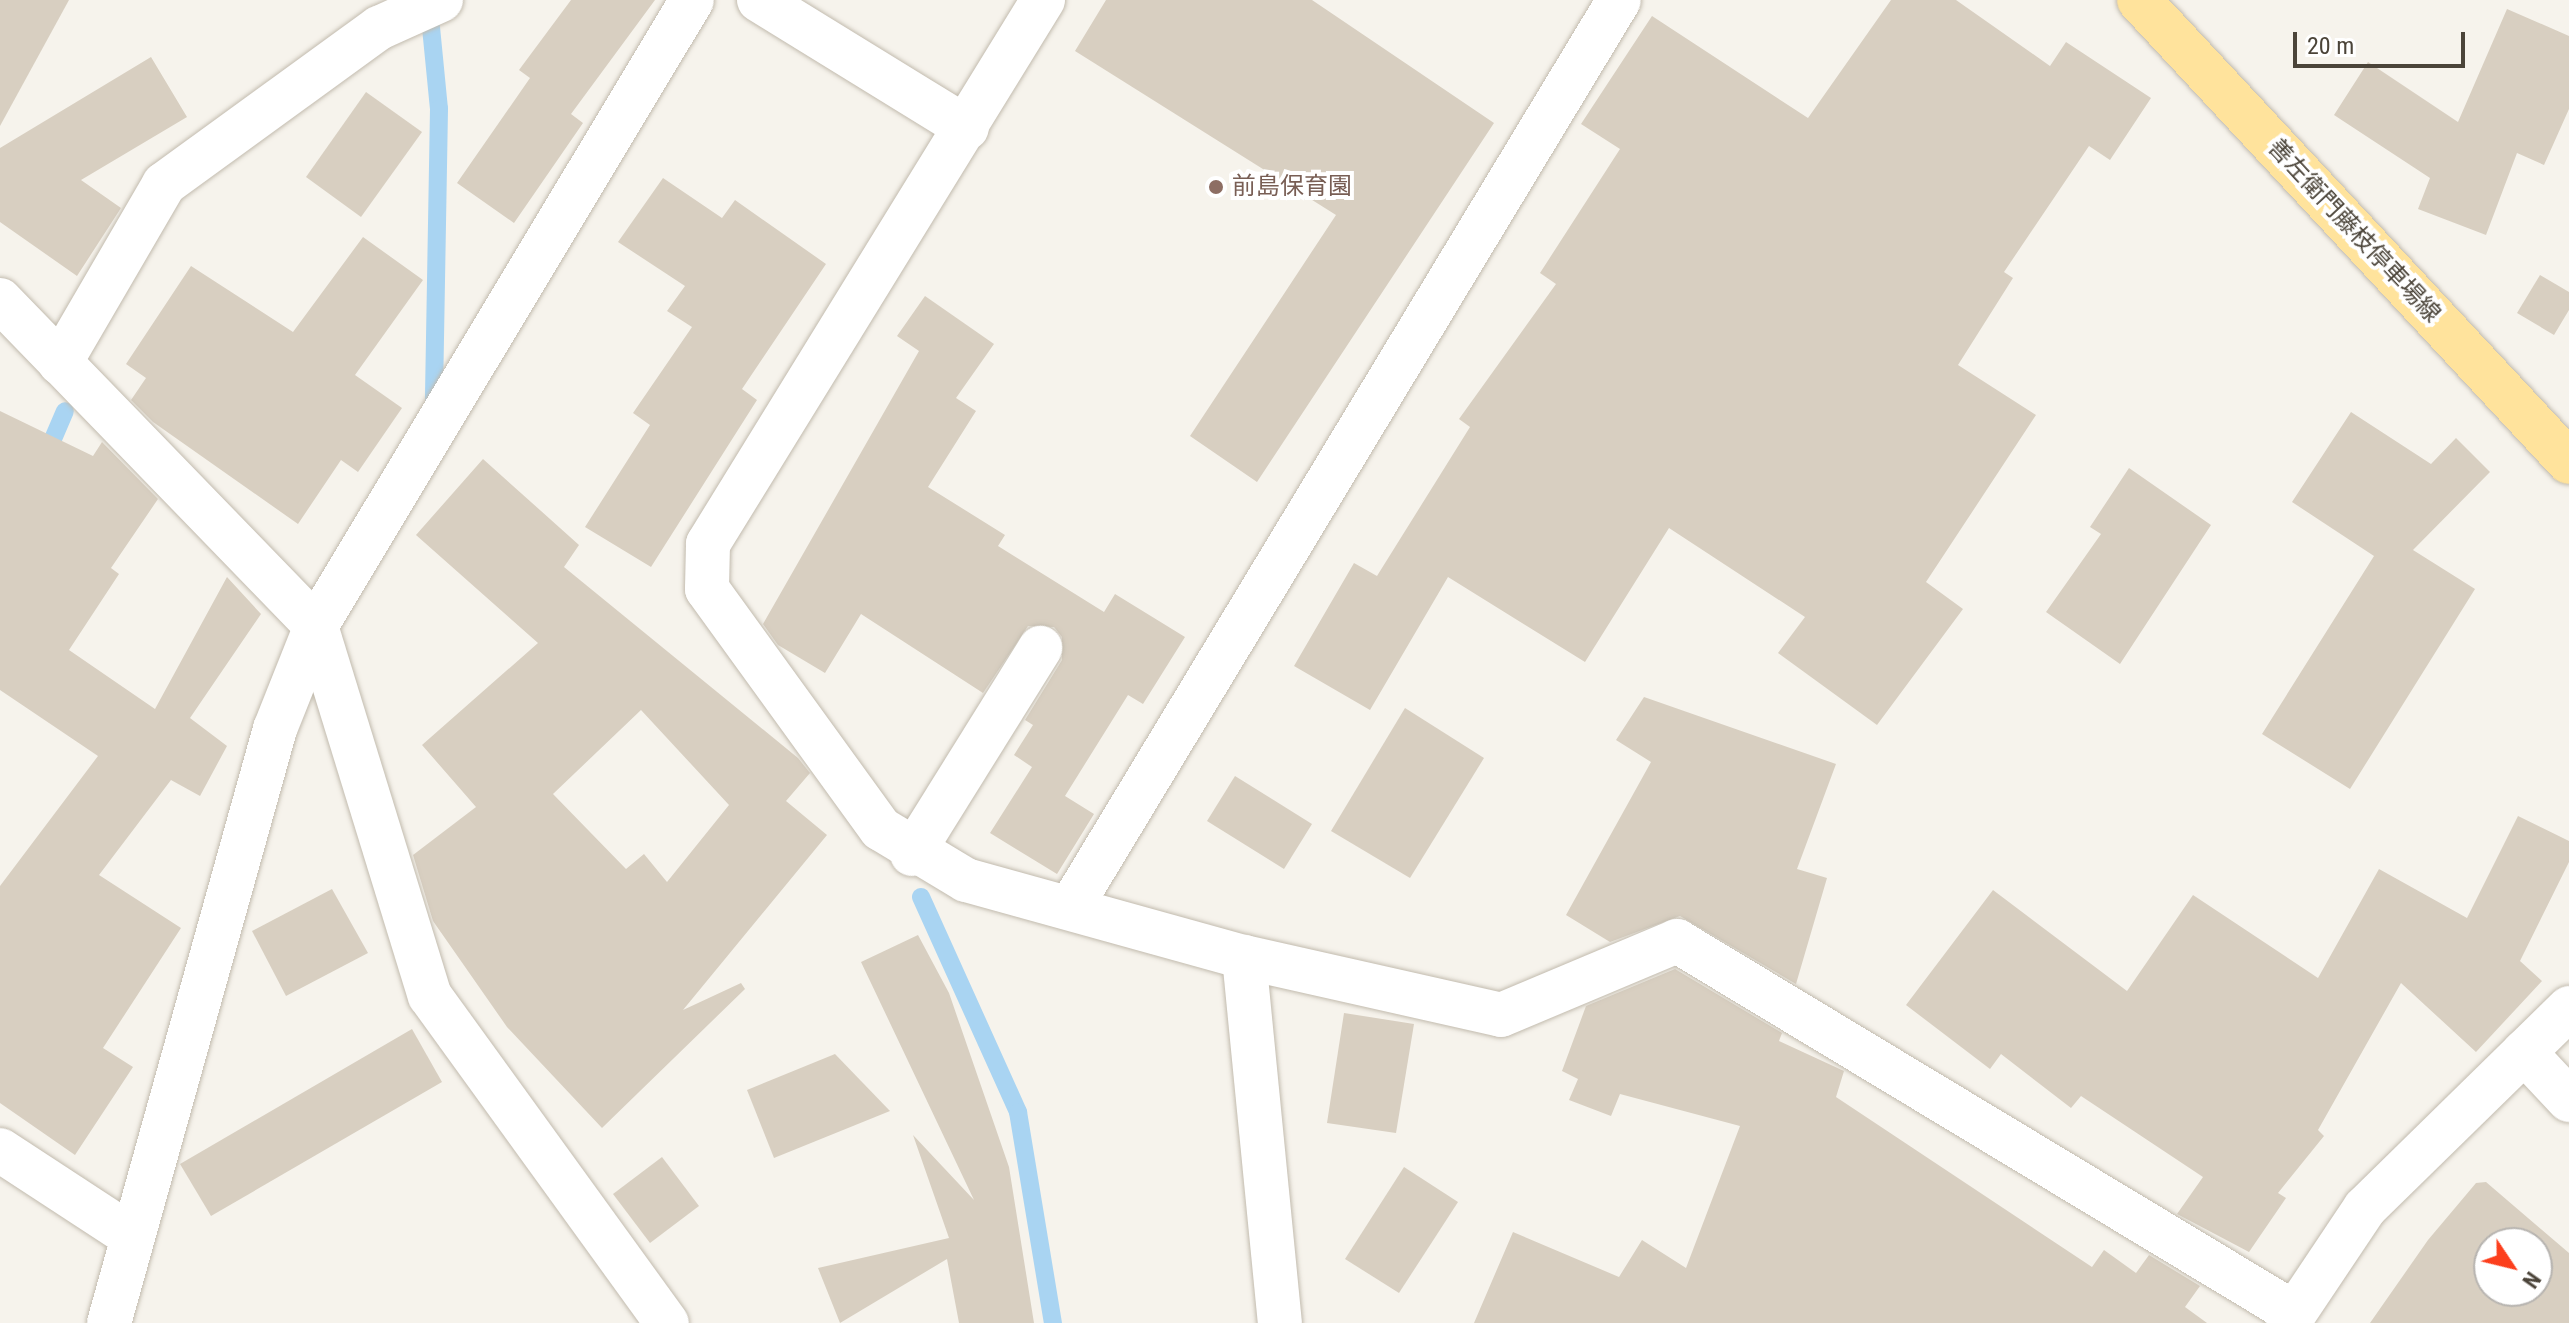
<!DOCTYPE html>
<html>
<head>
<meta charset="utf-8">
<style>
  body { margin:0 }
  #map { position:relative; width:2569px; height:1323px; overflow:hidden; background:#f6f3ec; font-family:"Roboto Condensed","Noto Sans JP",sans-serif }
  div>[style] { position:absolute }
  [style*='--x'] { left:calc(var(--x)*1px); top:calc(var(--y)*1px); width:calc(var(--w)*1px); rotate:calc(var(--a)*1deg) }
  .stream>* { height:18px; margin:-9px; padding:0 9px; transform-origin:9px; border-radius:9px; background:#a9d4f2 }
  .building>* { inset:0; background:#d8cfc1 }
  .roads { filter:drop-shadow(0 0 2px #c2bbae) drop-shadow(0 0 2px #c2bbae) }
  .minor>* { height:44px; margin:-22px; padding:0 22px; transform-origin:22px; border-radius:22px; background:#fff }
  .major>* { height:44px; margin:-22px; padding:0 22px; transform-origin:22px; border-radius:22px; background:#ffe39c }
  .dots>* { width:22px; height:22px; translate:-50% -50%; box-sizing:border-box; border:4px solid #fff; border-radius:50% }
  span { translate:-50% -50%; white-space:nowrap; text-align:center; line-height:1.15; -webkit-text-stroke:8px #fff; paint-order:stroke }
  .education-label { font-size:24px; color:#785e54 }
  .left { translate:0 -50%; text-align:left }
  .street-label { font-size:24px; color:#4b4439 }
  .north { position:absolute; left:2473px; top:1227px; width:80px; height:80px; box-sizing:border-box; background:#fff; border:2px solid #b7b4b0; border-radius:50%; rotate:125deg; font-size:22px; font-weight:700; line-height:32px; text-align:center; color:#4b4439 }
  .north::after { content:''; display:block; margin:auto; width:28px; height:36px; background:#fc3f1d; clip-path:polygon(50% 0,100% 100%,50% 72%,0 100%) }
  .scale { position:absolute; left:2293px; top:32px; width:172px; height:36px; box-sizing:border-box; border:4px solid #4b4439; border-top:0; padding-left:10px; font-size:24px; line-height:28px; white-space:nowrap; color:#4b4439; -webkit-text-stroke:6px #fff; paint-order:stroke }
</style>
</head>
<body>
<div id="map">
  <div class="stream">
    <i style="--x:429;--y:7;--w:102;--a:84.4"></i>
    <i style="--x:439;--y:109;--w:289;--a:91"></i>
    <i style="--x:44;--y:460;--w:53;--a:-66.8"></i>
    <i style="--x:921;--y:897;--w:236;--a:65.7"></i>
    <i style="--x:1018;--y:1112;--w:214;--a:80.6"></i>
  </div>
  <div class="building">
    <i style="clip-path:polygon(0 0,69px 0,0 126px)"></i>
    <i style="clip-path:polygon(571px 0,655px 0,571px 114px,583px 123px,514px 223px,457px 183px,530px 78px,519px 70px)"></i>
    <i style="clip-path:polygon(1106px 0,1312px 0,1494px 123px,1257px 482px,1190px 436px,1336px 215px,1075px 51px)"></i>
    <i style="clip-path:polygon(1891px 0,1956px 0,2050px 66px,2066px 42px,2151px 98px,2110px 160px,2089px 146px,2004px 272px,2013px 278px,1958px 365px,2036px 415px,1926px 582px,1963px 609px,1877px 725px,1778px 653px,1805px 617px,1669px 528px,1585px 662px,1448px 577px,1370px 710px,1294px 666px,1354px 563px,1377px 576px,1470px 427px,1459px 419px,1556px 284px,1540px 273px,1620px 149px,1581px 124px,1652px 16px,1808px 118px)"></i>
    <i style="clip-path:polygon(2507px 9px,2569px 36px,2569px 109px,2544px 165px,2517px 153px,2486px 235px,2418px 209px,2430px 178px,2334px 115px,2368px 62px,2458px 122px)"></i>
    <i style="clip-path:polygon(151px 57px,187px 117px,81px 180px,121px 208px,77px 276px,0 222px,0 148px)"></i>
    <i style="clip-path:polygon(366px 92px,422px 132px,361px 217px,306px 177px)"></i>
    <i style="clip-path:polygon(663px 178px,722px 218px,735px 200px,826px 264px,742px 389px,757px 400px,651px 567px,585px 527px,650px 425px,633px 413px,692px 327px,667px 311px,685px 286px,618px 242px)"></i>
    <i style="clip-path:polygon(363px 237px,423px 280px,355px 375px,402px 408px,358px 472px,341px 460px,298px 524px,153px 422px,131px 400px,146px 378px,126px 364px,191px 266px,293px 332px)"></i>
    <i style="clip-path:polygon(2540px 275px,2569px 292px,2569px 310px,2554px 335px,2517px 313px)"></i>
    <i style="clip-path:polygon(925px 296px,994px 344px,956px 398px,976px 411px,928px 487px,1005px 535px,998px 546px,1104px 612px,1115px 594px,1185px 637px,1143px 704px,1128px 695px,1065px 796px,1094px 814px,1057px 874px,990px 833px,1032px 767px,1014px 755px,1033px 725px,1025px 720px,1062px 660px,1062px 637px,1054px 627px,1028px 626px,983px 693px,861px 614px,825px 673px,778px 645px,763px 624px,919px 351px,897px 336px)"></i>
    <i style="clip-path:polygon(0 411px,93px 456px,102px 442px,158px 499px,111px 568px,119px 574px,69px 650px,155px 709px,227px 577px,261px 614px,190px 718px,227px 746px,200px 796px,171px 780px,99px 875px,181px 928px,103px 1048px,133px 1067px,75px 1155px,0 1103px,0 886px,98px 756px,0 690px)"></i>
    <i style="clip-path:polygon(2351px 412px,2431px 464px,2456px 438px,2490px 472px,2413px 550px,2475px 589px,2350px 789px,2262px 734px,2374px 556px,2292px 502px)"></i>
    <i style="clip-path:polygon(evenodd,483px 459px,579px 545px,564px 567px,798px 758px,810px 773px,786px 801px,827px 835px,683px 1010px,741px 983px,745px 989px,602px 1128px,507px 1027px,433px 921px,413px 855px,476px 807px,422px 745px,538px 643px,416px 535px,483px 459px,641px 710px,729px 805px,667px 882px,644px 854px,626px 869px,553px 794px,641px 710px)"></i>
    <i style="clip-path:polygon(2129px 468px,2211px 525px,2120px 664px,2046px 612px,2101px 534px,2090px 527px)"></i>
    <i style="clip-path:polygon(1644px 697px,1836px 764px,1797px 869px,1827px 878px,1796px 984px,1680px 916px,1610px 942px,1566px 915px,1651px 762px,1616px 740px)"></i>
    <i style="clip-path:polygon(1405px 708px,1484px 758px,1410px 878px,1331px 831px)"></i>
    <i style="clip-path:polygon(1235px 776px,1312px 824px,1284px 869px,1207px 821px)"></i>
    <i style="clip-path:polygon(2518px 816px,2569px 841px,2569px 862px,2520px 961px,2542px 981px,2476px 1052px,2401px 983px,2318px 1130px,2324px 1136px,2278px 1193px,2286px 1198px,2249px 1252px,2177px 1214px,2203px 1177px,2081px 1096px,2071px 1108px,2001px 1054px,1990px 1069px,1906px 1005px,1993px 890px,2127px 991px,2193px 895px,2318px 978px,2379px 869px,2467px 918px)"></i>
    <i style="clip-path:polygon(332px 889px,368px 953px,286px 996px,252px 931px)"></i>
    <i style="clip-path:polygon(918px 935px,949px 993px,1009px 1167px,1034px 1323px,959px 1323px,947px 1259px,840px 1323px,818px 1268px,949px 1238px,913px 1135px,974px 1200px,861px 962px)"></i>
    <i style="clip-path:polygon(1675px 969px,1782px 1033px,1779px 1041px,1844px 1071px,1836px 1097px,2092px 1267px,2104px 1250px,2136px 1273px,2149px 1255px,2200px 1286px,2185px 1307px,2207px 1323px,1474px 1323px,1513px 1232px,1619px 1277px,1642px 1240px,1686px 1268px,1740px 1126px,1620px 1094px,1611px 1116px,1569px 1100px,1578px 1079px,1562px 1071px,1586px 1006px)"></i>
    <i style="clip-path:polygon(1344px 1013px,1414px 1024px,1396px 1133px,1327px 1123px)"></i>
    <i style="clip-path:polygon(412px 1029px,442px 1082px,211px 1216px,180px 1164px)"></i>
    <i style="clip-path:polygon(835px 1054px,890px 1111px,774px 1158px,747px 1090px)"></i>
    <i style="clip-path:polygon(662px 1157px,699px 1206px,650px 1243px,613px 1194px)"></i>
    <i style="clip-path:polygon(1404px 1167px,1458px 1202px,1399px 1293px,1345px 1259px)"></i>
    <i style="clip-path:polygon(evenodd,2486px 1182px,2569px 1253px,2569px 1323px,2370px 1323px,2428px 1240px,2476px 1183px,2486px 1182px,2489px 1243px,2537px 1243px,2537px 1291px,2489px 1291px,2489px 1243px)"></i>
  </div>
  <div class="roads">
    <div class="minor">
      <i style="--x:759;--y:0;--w:244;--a:31.6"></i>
      <i style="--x:1043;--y:0;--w:639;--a:121.63"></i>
      <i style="--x:708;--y:544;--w:45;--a:91.3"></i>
      <i style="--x:707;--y:589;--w:296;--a:54.1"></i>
      <i style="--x:881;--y:829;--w:99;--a:31"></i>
      <i style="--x:966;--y:880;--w:288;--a:15.5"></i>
      <i style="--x:1244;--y:957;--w:263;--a:12.7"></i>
      <i style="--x:1501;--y:1015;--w:191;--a:-22.8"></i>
      <i style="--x:1677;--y:941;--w:720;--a:31.09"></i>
      <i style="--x:0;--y:300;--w:454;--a:45.9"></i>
      <i style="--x:316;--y:626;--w:387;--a:72.9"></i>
      <i style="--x:430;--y:996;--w:404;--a:54.1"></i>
      <i style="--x:60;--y:363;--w:207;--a:-59.8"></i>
      <i style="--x:164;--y:184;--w:266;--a:-36"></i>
      <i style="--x:379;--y:28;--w:68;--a:-24.3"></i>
      <i style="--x:912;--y:854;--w:243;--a:-58.1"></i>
      <i style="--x:1072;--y:905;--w:1057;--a:-58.85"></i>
      <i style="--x:1244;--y:957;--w:368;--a:84.4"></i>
      <i style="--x:2524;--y:1052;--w:66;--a:46.8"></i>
      <i style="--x:0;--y:1150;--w:155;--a:33.2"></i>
      <i style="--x:109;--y:1323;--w:617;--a:-74.39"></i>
      <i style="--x:275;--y:729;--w:111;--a:-68.3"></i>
      <i style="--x:316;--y:626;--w:730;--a:-59.01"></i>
      <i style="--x:2288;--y:1323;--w:138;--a:-56.2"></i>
      <i style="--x:2365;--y:1208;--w:286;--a:-44.4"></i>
    </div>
    <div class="major">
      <i style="--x:2139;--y:0;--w:631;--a:47.05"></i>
    </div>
  </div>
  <div class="dots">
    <i style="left:1216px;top:187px;background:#8d6e63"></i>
  </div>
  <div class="education-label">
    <span class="left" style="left:1232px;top:187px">前島保育園</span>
  </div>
  <div class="street-label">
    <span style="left:2354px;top:231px;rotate:47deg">善左衛門藤枝停車場線</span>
  </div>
  <div class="north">N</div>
  <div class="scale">20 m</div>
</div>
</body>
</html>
